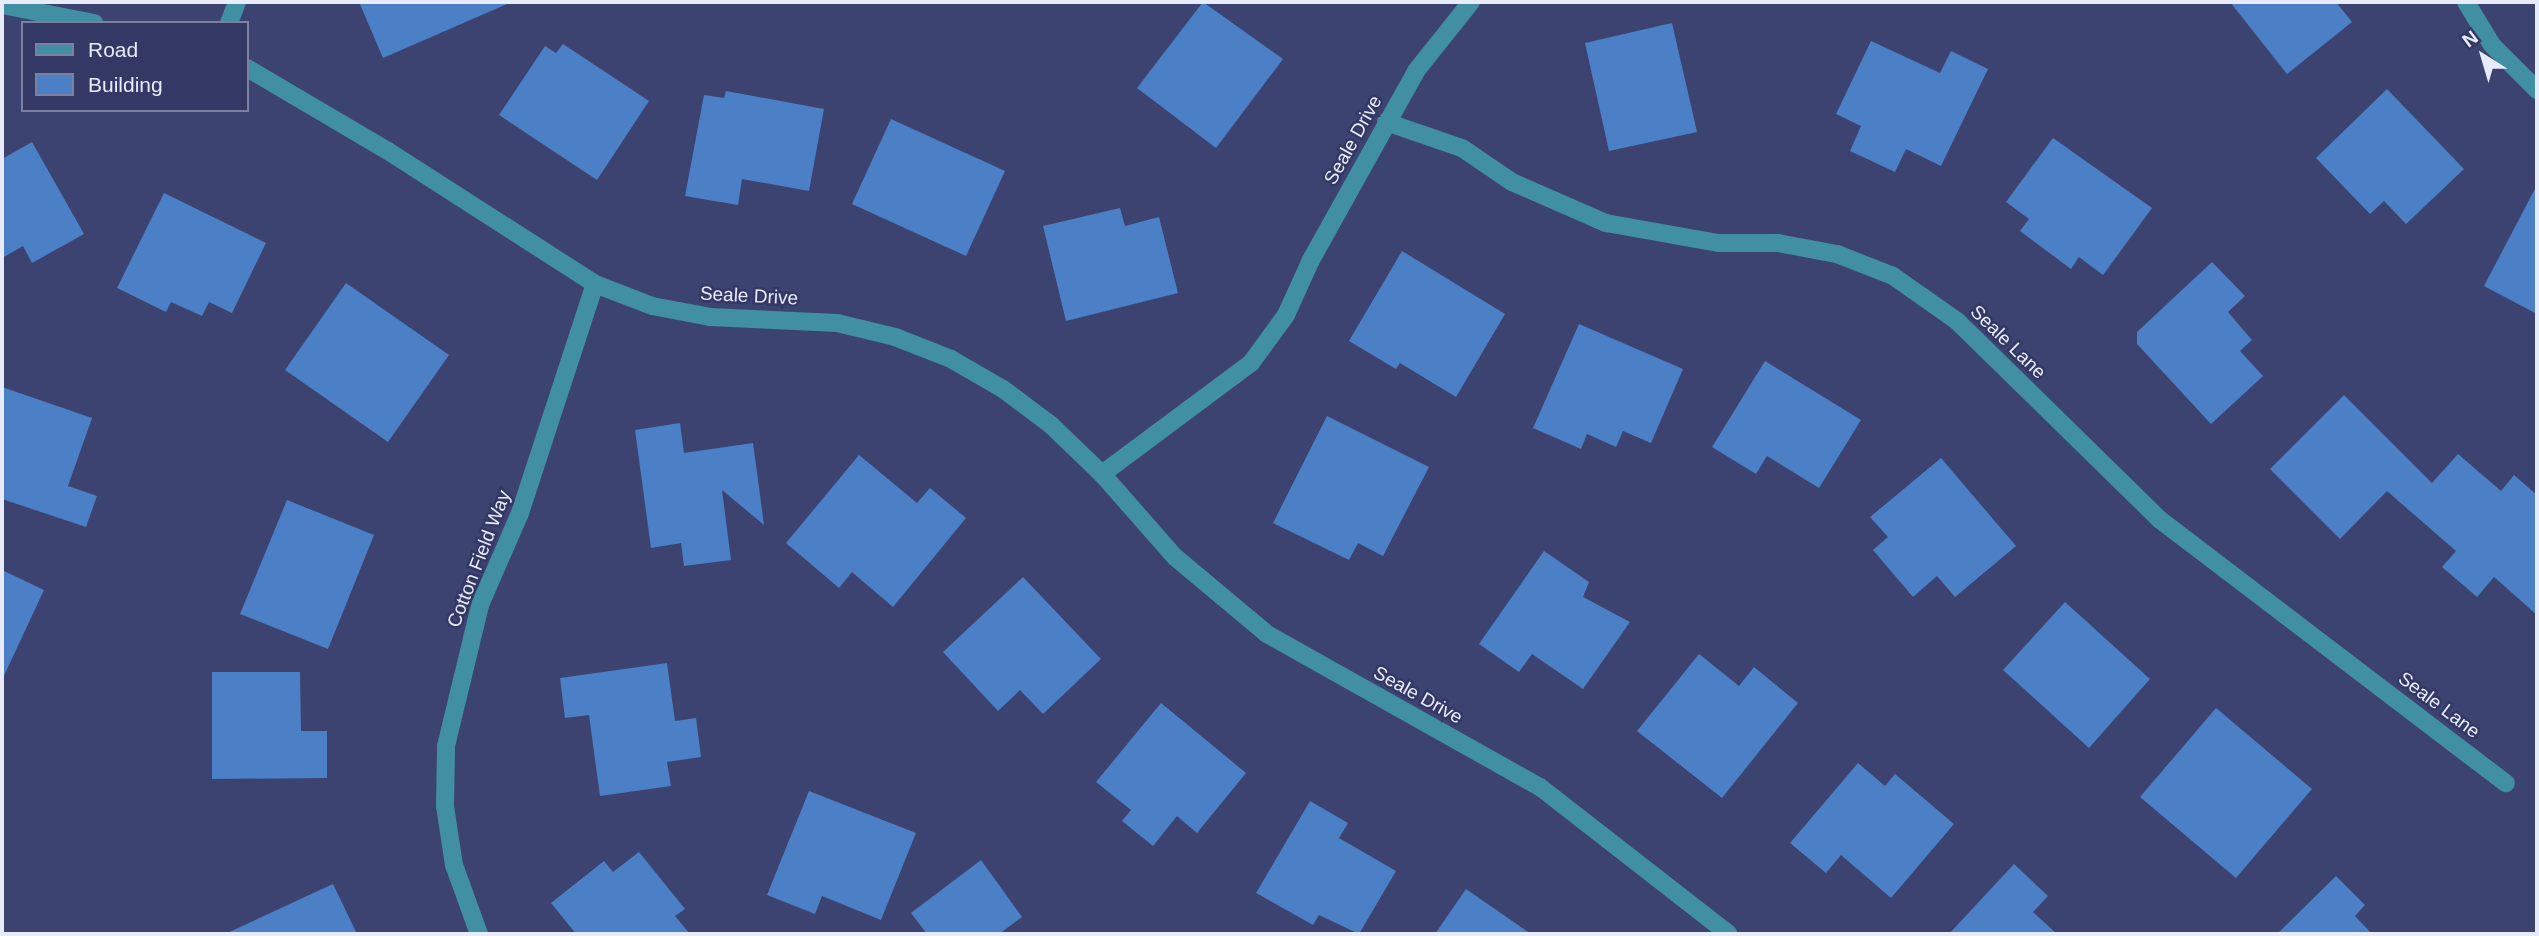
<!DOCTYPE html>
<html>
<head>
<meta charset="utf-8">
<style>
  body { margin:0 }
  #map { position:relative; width:2539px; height:936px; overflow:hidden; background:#3d4371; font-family:Arial,sans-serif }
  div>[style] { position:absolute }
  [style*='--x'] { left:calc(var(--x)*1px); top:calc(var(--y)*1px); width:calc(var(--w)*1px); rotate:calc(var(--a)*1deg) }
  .building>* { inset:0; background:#4b7fc6 }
  .minor>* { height:18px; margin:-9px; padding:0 9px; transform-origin:9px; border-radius:9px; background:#408fa3 }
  span { translate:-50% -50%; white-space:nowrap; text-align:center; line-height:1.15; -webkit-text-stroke:5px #333865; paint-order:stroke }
  .street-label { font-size:19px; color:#e8ebfc }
  .frame { position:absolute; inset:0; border:4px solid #e8ebfc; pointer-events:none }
  .legend { position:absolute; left:21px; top:21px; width:228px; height:91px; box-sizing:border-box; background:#333865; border:2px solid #7b80a1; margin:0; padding:9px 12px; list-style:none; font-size:21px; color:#e8ebfc }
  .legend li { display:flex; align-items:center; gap:14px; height:35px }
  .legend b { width:35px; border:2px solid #7b80a1 }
  .north { position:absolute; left:2448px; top:21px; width:70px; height:70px; -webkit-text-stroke:5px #333865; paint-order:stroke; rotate:323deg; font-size:19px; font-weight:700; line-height:28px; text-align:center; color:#e8ebfc }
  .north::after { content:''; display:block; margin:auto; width:24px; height:32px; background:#e8ebfc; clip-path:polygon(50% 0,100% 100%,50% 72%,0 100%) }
</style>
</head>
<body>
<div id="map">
  <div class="building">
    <i style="clip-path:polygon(359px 2px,512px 2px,383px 58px)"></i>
    <i style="clip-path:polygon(1203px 2px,1283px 59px,1216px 148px,1137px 88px)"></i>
    <i style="clip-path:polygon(2230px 2px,2336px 2px,2352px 22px,2287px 74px)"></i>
    <i style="clip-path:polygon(1672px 23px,1697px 132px,1609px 151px,1585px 43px)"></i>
    <i style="clip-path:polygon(1871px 41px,1940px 73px,1951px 51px,1988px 69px,1941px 166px,1906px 149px,1895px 172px,1850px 151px,1861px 126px,1836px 114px)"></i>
    <i style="clip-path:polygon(563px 44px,649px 101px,597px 180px,499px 115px,545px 46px,556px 53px)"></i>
    <i style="clip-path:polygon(2387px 89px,2464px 169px,2406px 224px,2384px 201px,2370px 214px,2316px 158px)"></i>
    <i style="clip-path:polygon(726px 91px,824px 109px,809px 191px,742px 179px,738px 205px,685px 196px,704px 95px,724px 98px)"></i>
    <i style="clip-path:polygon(891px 119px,1005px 171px,966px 256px,852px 204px)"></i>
    <i style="clip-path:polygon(2053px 138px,2152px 208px,2103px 275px,2079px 257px,2071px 269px,2020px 231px,2029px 219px,2006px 202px)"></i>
    <i style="clip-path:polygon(32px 142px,84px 234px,32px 263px,23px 246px,2px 258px,2px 159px)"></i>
    <i style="clip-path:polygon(2537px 185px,2537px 314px,2484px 286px)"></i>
    <i style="clip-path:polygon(164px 193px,266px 243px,232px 313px,209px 302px,202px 316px,171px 302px,166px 312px,117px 288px)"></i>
    <i style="clip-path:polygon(1120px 208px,1125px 226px,1159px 217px,1178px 293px,1066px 321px,1043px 226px)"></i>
    <i style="clip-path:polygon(1402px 251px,1505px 314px,1456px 397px,1400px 363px,1396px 369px,1349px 341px)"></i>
    <i style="clip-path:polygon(2212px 262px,2245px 296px,2228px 312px,2252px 340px,2240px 351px,2263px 376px,2211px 424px,2137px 344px,2137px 332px)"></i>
    <i style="clip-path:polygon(346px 283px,449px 355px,388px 442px,285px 370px)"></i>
    <i style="clip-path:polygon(1579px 324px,1683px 369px,1651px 443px,1623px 431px,1616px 447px,1587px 434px,1581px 449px,1533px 428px)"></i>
    <i style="clip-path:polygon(1765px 361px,1861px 420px,1819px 488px,1767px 456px,1756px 474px,1712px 447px)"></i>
    <i style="clip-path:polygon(2px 387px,92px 418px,68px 486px,97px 496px,86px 527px,2px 499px)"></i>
    <i style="clip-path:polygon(2344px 395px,2432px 483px,2458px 454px,2501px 491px,2514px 475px,2537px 495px,2537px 615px,2494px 577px,2477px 597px,2442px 567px,2456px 551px,2387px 491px,2340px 539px,2270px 469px)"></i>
    <i style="clip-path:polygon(1327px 416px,1429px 467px,1383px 556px,1358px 543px,1349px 560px,1273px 523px)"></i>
    <i style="clip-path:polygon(680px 423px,684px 453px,753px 443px,764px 525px,722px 490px,731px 560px,684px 566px,681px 543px,651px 548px,635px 430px)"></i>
    <i style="clip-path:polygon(859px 455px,917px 503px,930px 488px,966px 518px,893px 607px,852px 572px,839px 588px,786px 543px)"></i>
    <i style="clip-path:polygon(1941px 458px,2016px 546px,1955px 597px,1937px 576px,1913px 597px,1873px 550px,1888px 537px,1870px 517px)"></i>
    <i style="clip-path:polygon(287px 500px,374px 535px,328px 649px,240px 614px)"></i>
    <i style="clip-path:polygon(1544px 551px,1589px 582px,1583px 597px,1630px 622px,1583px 689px,1532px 654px,1519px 672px,1479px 644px)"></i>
    <i style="clip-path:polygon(2px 570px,44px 590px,2px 680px)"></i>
    <i style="clip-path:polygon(1023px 577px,1101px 659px,1043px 714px,1020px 690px,998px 711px,943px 652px)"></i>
    <i style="clip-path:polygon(2065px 602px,2150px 679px,2089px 748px,2003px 670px)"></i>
    <i style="clip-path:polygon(1699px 654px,1739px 686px,1754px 667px,1798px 703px,1722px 798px,1637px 731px)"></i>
    <i style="clip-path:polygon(667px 663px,675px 721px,696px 718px,701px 757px,667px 762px,671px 786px,600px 796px,589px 715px,565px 718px,560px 678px)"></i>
    <i style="clip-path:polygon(212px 672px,300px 672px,301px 731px,327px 731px,327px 778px,212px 779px)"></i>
    <i style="clip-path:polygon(1161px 703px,1246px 773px,1197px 833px,1177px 816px,1153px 846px,1122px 821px,1131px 810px,1096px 782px)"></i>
    <i style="clip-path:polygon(2216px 708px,2312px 789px,2236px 878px,2140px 797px)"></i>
    <i style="clip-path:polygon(1858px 763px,1885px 786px,1895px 774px,1954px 824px,1891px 898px,1841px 855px,1826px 873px,1790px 843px)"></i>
    <i style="clip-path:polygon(809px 791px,916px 833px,881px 920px,822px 896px,815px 914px,767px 895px)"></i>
    <i style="clip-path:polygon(1310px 801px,1348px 823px,1339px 838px,1396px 871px,1359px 934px,1319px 915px,1313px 925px,1256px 893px)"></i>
    <i style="clip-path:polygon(639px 852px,685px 909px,675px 916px,690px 934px,576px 934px,551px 903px,604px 861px,613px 872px)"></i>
    <i style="clip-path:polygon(981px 860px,1022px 917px,999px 934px,927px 934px,911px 913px)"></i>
    <i style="clip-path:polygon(2014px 864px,2048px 896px,2033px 912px,2057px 934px,1949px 934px)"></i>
    <i style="clip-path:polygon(2336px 876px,2365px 905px,2355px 916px,2372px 934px,2277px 934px)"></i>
    <i style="clip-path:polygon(333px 884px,357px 934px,225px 934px)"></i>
    <i style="clip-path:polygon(1466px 889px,1531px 934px,1435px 934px)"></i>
  </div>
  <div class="minor">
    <i style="--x:2466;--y:2;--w:50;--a:58.8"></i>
    <i style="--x:2492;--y:45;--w:64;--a:45"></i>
    <i style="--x:2;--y:5;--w:94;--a:11.1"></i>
    <i style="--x:229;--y:23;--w:22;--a:-69"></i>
    <i style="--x:247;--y:68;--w:164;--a:30.5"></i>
    <i style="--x:388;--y:151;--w:246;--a:32.7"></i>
    <i style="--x:595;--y:284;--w:61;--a:21.1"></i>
    <i style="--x:652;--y:306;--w:59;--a:10.7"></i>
    <i style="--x:710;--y:317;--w:127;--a:2.7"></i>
    <i style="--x:837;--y:323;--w:60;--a:13.6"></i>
    <i style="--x:895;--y:337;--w:60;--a:21.4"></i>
    <i style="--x:951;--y:359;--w:60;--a:30"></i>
    <i style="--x:1003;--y:389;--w:60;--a:36.9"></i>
    <i style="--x:1051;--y:425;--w:71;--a:43.9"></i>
    <i style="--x:1102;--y:474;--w:111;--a:48.7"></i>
    <i style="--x:1175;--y:557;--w:120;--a:39.9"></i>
    <i style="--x:1267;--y:634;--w:313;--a:29.3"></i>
    <i style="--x:1540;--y:787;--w:239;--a:37.9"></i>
    <i style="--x:1386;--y:122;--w:80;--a:18.9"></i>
    <i style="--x:1462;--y:148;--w:60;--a:34.2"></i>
    <i style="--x:1512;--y:182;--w:103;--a:23.6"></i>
    <i style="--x:1606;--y:223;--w:114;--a:10.1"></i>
    <i style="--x:1718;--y:243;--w:60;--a:0"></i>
    <i style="--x:1778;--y:243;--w:60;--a:10.6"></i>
    <i style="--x:1837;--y:254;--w:60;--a:21.4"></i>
    <i style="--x:1893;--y:276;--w:78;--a:35.1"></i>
    <i style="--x:1957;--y:321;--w:283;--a:44.4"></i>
    <i style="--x:2159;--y:519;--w:436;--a:37.3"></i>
    <i style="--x:1102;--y:474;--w:186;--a:-36.7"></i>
    <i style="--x:1251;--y:363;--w:59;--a:-53.9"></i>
    <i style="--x:1286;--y:315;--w:60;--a:-65.6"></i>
    <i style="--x:1311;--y:260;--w:216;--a:-60.9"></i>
    <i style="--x:1416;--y:71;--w:88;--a:-51.4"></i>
    <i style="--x:479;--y:934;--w:73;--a:-109.9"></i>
    <i style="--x:454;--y:865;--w:60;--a:-98.7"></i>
    <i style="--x:445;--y:806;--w:60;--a:-89"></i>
    <i style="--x:446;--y:746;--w:145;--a:-76.4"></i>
    <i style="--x:480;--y:605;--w:100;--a:-66.5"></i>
    <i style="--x:520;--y:513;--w:241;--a:-71.9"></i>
  </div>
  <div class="street-label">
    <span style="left:1353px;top:140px;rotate:-61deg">Seale Drive</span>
    <span style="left:749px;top:296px;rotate:3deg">Seale Drive</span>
    <span style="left:2008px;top:342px;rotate:44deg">Seale Lane</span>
    <span style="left:479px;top:559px;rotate:-69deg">Cotton Field Way</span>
    <span style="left:1418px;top:695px;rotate:29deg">Seale Drive</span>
    <span style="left:2439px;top:705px;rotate:37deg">Seale Lane</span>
  </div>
  <div class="frame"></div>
  <ul class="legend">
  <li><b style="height:9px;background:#408fa3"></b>Road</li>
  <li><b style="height:19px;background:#4b7fc6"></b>Building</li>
  </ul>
  <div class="north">N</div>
</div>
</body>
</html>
